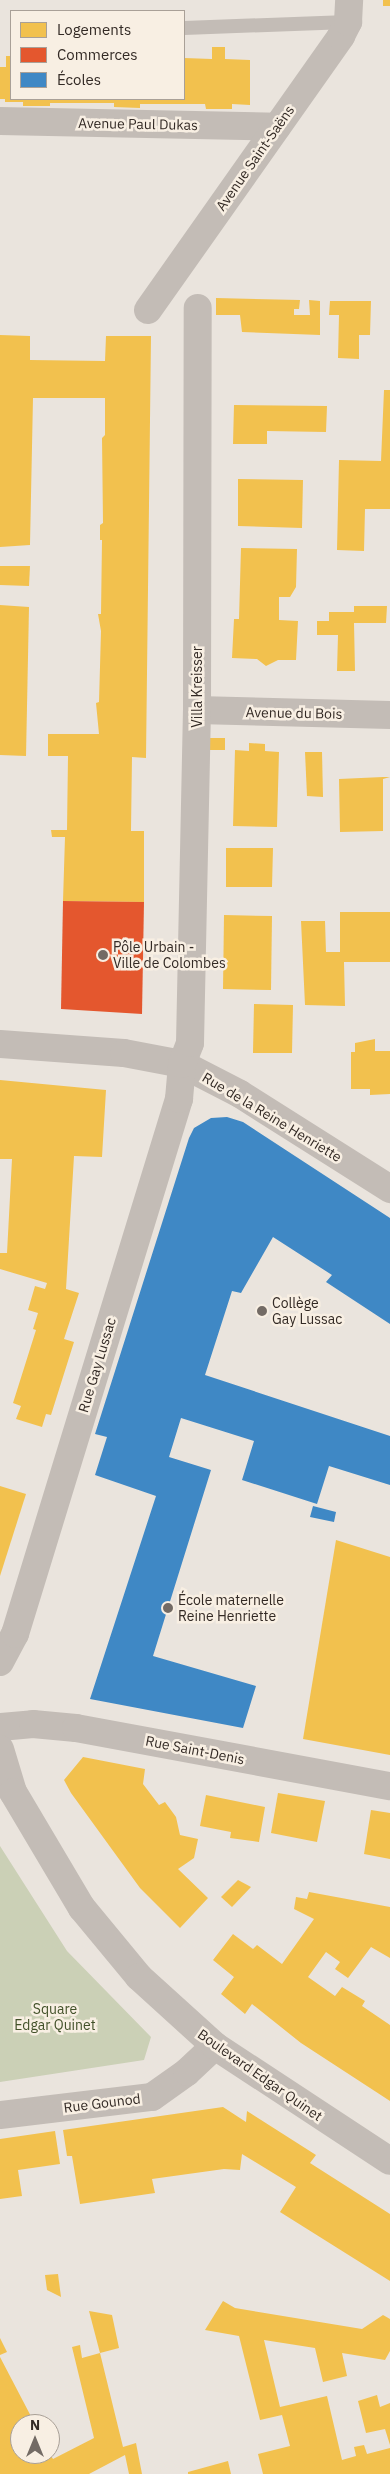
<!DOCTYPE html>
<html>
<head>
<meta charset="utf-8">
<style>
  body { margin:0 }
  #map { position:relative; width:390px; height:2474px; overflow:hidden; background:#eae4dd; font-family:"IBM Plex Sans",sans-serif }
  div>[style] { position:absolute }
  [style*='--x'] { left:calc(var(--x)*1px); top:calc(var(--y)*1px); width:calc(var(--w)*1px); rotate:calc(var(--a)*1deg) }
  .green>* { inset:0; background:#cbd0b6 }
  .homes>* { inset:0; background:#f2c14e }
  .shops>* { inset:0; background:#e4572e }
  .schools>* { inset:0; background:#3f88c5 }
  .service>* { height:14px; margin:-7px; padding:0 7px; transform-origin:7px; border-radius:7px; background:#c3bcb6 }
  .minor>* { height:28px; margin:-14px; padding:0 14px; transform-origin:14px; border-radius:14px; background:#c3bcb6 }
  .tertiary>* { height:28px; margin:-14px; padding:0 14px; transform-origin:14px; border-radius:14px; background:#c3bcb6 }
  .dots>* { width:14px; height:14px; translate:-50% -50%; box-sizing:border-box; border:2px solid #f8efe3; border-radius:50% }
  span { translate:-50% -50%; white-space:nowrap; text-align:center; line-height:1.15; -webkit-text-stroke:5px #f8efe3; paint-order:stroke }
  .street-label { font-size:14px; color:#332a25 }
  .poi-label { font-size:14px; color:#332a25 }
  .left { translate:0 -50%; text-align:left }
  .park-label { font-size:14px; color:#425129 }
  .legend { position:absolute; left:10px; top:10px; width:175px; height:90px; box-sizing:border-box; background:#f8efe3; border:1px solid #a9a097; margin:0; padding:6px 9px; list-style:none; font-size:15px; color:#332a25 }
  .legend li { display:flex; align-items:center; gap:10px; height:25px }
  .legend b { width:25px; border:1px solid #a9a097 }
  .north { position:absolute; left:10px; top:2414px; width:50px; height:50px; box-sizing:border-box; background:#f8efe3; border:1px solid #a9a097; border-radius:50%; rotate:0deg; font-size:14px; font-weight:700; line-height:20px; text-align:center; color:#332a25 }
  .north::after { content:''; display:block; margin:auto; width:18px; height:22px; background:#736b65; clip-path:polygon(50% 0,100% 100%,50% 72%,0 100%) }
</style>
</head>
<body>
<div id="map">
  <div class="green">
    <i style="clip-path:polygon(0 1846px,67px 1951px,151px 2037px,144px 2060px,0 2082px)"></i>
  </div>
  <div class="homes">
    <i style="clip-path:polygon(383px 0,390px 0,390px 6px,383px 6px)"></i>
    <i style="clip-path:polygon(212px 47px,225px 47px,225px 59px,250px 60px,250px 105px,232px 104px,232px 109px,206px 109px,205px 104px,140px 104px,140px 108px,114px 107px,114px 103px,50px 103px,50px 106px,23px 106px,23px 102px,5px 102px,5px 99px,0 99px,0 67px,6px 67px,6px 56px,11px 56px,11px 99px,184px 99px,184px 58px,212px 59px)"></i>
    <i style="clip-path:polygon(216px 298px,300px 300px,299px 309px,294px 309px,294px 315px,310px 315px,309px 300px,320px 301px,320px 335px,242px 332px,240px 315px,216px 315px)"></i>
    <i style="clip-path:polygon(330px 301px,371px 301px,370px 335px,359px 335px,359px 359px,338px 358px,339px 315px,329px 315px)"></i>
    <i style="clip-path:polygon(0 335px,30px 336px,30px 360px,105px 361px,106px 336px,151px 336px,146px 758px,132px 757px,131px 831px,144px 831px,144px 902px,63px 901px,65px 837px,52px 837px,51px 830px,67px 830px,68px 756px,48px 756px,48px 734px,99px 734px,96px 703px,99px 702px,101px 631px,98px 614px,101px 614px,102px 540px,100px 540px,100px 525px,103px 523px,102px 438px,105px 435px,105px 398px,33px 398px,30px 545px,0 547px)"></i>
    <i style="clip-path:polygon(384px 390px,390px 390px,390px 509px,365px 509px,364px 551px,337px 550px,339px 460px,381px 461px)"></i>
    <i style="clip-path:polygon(234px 405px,327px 406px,326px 432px,267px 431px,267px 444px,233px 444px)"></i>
    <i style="clip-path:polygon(238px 479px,303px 480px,302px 528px,238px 526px)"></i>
    <i style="clip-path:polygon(241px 548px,297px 549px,296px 587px,290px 597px,279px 597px,279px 620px,298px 621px,296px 660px,278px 660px,266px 666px,257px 659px,232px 658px,234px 619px,239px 619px)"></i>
    <i style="clip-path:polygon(0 566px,30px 566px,29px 586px,0 585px)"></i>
    <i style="clip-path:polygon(0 605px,29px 607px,26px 756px,0 755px)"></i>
    <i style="clip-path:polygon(354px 606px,387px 606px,386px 623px,354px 623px,355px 671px,337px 671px,338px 635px,317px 635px,317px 621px,329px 621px,329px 612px,354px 612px)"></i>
    <i style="clip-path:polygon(208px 738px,225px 738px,225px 750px,208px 750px)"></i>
    <i style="clip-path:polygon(249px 743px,265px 744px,265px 751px,279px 752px,277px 827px,233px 826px,235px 750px,249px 751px)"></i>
    <i style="clip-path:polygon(305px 752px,322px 752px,323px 797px,307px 796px)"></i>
    <i style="clip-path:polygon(383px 777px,390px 777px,383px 779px,383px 831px,340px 832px,339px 779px)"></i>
    <i style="clip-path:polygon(226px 848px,273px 848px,272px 887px,226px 887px)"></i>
    <i style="clip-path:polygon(340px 912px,390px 912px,390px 962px,344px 962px,345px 1006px,305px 1005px,301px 921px,325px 921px,326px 952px,340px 952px)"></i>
    <i style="clip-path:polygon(224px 915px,272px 916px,271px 990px,223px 989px)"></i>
    <i style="clip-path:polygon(254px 1004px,293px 1005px,292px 1053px,253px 1053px)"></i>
    <i style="clip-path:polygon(375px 1039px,375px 1051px,390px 1051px,390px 1094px,370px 1095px,370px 1089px,351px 1089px,351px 1052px,355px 1052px,355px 1043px)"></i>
    <i style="clip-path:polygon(0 1080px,106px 1090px,102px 1157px,74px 1156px,66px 1289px,79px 1293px,64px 1339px,74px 1342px,51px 1415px,46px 1414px,42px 1427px,16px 1419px,21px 1406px,13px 1403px,36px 1330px,33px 1329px,38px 1313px,28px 1310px,35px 1286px,45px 1289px,47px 1283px,0 1269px,0 1253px,7px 1253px,12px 1159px,0 1159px)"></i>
    <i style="clip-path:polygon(0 1486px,26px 1494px,0 1576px)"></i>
    <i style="clip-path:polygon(336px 1540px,390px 1557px,390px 1755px,303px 1739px)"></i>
    <i style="clip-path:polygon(83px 1757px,145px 1769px,143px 1784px,159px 1805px,165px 1802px,176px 1817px,180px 1835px,198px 1839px,194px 1858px,178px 1869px,208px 1898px,180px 1928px,140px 1888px,71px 1793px,64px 1780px)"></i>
    <i style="clip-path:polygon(278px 1793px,325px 1801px,317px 1842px,271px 1833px)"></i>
    <i style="clip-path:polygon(206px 1795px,265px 1807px,259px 1842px,230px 1838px,231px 1832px,200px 1826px)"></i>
    <i style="clip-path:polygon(371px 1810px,390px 1813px,390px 1859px,364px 1854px)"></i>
    <i style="clip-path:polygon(238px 1880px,251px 1887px,232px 1907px,221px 1897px)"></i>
    <i style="clip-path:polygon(309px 1892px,390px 1907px,390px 1958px,371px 1947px,348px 1978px,335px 1969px,340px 1962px,326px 1952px,308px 1977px,335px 1996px,342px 1987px,365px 2001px,362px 2006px,390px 2025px,390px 2101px,301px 2043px,252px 2004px,245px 2014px,221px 1994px,234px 1977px,213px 1960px,233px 1934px,253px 1949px,257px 1945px,282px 1964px,314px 1919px,294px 1909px,296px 1897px,307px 1899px)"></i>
    <i style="clip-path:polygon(223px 2107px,246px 2122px,247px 2111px,316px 2155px,310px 2163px,390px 2214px,390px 2281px,280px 2212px,296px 2187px,242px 2154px,240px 2170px,224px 2169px,152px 2179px,155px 2193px,80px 2204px,72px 2156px,67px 2156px,63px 2130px)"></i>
    <i style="clip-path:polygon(55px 2131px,60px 2164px,18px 2170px,22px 2196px,0 2199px,0 2139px)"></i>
    <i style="clip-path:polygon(58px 2274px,61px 2297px,47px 2290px,45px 2275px)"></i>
    <i style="clip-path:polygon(223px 2301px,235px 2308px,362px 2329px,383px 2315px,390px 2319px,390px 2351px,385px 2360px,342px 2353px,347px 2376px,323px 2382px,315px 2348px,264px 2340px,280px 2407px,327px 2396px,342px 2460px,356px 2456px,354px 2447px,364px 2445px,367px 2454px,390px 2448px,390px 2474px,263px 2474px,258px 2454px,290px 2446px,282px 2415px,260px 2420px,239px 2336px,205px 2330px)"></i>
    <i style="clip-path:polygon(89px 2311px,112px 2315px,119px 2348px,100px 2353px)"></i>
    <i style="clip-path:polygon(0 2338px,7px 2352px,0 2355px)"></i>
    <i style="clip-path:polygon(80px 2345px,82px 2358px,100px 2353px,123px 2447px,136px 2443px,142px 2474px,129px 2474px,125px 2455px,89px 2474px,0 2474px,0 2357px,35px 2424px,20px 2424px,20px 2454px,50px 2454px,53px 2459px,94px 2438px,72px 2347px)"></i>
    <i style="clip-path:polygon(377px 2395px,380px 2407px,390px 2403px,390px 2445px,385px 2429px,366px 2433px,358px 2401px)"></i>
    <i style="clip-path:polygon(228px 2461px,231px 2474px,188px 2474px,188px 2472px)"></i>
  </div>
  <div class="shops">
    <i style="clip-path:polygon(63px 901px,144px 902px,142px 1014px,61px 1009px)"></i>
  </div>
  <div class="schools">
    <i style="clip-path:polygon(227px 1117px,243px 1122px,390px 1218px,390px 1324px,326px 1282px,332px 1275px,273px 1237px,241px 1293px,232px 1291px,205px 1375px,390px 1436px,390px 1485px,329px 1466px,317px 1504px,242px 1480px,254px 1441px,181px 1418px,169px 1457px,211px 1470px,153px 1656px,256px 1686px,243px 1728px,90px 1699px,156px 1496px,95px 1475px,107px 1437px,95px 1434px,189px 1138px,194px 1128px,211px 1118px)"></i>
    <i style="clip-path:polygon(313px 1506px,336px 1512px,334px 1522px,310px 1517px)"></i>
  </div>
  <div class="service">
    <i style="--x:184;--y:28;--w:164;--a:-2.1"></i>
  </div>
  <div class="minor">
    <i style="--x:0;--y:121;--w:277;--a:1.2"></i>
    <i style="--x:148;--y:310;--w:335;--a:-54.8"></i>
    <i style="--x:341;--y:36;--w:16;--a:-63"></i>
    <i style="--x:348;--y:22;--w:22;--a:-87"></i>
    <i style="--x:197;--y:710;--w:193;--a:1.5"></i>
    <i style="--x:0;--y:1044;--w:124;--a:4.2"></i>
    <i style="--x:124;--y:1053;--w:59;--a:10.7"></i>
    <i style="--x:182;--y:1064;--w:65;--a:27.3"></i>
    <i style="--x:240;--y:1094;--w:178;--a:32.3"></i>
    <i style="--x:0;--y:1662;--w:32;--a:-62"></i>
    <i style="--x:15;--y:1634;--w:560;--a:-72.96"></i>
    <i style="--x:179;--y:1099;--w:35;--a:-85"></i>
    <i style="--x:182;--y:1064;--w:22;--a:-69"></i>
    <i style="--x:190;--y:1043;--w:333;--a:-88.8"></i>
    <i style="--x:197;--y:710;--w:402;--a:-89.9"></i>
    <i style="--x:0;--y:1727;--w:33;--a:-5"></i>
    <i style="--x:33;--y:1724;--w:43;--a:5.3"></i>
    <i style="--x:76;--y:1728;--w:319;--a:10.5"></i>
    <i style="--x:0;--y:2115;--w:153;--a:-6.8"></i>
    <i style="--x:152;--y:2097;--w:43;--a:-35.5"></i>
    <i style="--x:187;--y:2072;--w:38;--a:-43"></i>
  </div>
  <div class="tertiary">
    <i style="--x:0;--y:1749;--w:45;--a:73.2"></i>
    <i style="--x:13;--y:1792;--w:135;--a:59.3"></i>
    <i style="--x:82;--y:1908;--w:89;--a:50.4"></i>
    <i style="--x:139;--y:1977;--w:103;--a:42.2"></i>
    <i style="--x:215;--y:2046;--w:209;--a:33.3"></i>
  </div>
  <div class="dots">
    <i style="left:103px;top:955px;background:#736b65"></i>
    <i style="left:262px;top:1311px;background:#736b65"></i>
    <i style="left:168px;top:1608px;background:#736b65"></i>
  </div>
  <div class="street-label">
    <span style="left:138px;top:124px;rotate:1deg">Avenue Paul Dukas</span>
    <span style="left:255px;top:158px;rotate:-55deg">Avenue Saint-Saëns</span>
    <span style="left:197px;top:687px;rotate:-90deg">Villa Kreisser</span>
    <span style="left:294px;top:713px;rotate:1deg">Avenue du Bois</span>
    <span style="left:272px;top:1117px;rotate:31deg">Rue de la Reine Henriette</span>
    <span style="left:97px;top:1365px;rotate:-73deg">Rue Gay Lussac</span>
    <span style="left:195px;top:1750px;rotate:11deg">Rue Saint-Denis</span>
    <span style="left:260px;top:2075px;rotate:35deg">Boulevard Edgar Quinet</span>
    <span style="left:102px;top:2103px;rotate:-7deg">Rue Gounod</span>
  </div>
  <div class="poi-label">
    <span class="left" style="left:113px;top:955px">Pôle Urbain -<br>Ville de Colombes</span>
    <span class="left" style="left:272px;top:1311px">Collège<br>Gay Lussac</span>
    <span class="left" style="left:178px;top:1608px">École maternelle<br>Reine Henriette</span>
  </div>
  <div class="park-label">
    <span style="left:55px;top:2017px">Square<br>Edgar Quinet</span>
  </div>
  <ul class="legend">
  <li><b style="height:14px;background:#f2c14e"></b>Logements</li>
  <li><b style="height:14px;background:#e4572e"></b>Commerces</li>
  <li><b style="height:14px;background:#3f88c5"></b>Écoles</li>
  </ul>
  <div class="north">N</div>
</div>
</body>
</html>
